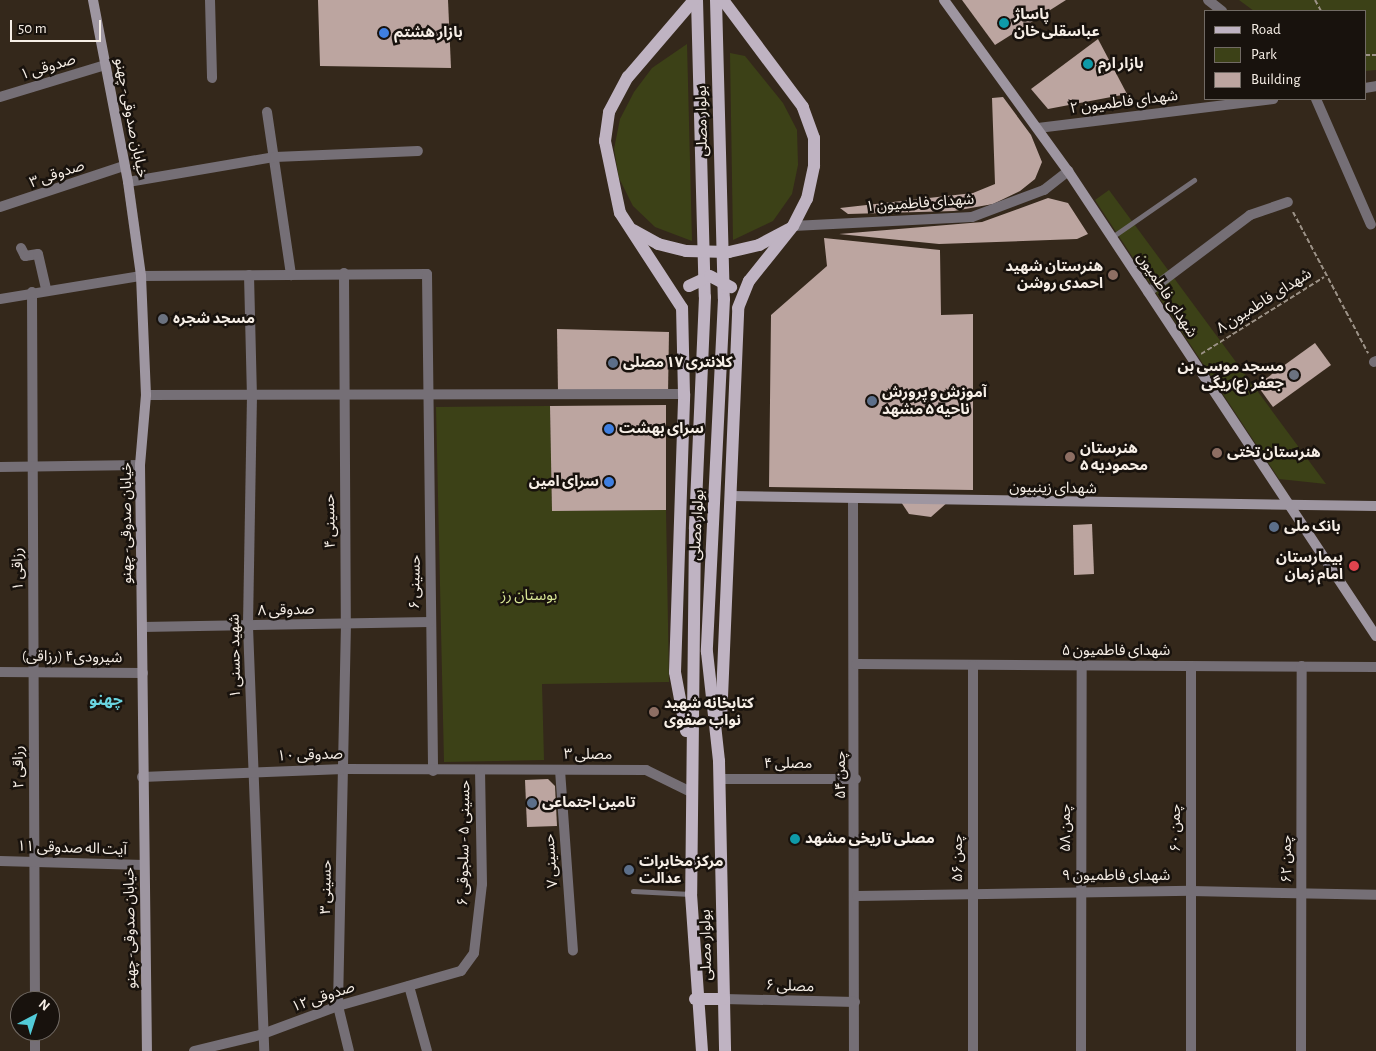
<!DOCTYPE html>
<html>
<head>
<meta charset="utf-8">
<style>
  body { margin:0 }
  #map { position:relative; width:1376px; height:1051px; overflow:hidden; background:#34281b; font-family:"Alegreya Sans","Noto Sans Arabic",sans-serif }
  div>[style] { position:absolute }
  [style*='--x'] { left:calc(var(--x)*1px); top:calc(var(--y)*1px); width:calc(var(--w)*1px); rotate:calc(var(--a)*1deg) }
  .green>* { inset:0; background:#3c4117 }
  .building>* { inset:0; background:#bca5a0 }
  .path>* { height:2px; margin-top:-1px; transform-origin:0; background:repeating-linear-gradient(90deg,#9c9287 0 5px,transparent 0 7.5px) }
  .lane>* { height:5px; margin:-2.5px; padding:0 2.5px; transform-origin:2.5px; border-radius:2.5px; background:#756f76 }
  .street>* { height:10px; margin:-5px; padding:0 5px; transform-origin:5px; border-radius:5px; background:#756f76 }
  .secondary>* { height:10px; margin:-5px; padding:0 5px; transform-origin:5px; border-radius:5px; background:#9e96a1 }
  .primary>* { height:12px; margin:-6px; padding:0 6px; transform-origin:6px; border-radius:6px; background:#bfb3c2 }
  .primary-bridge>* { height:12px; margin:-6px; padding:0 6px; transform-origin:6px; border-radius:6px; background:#bfb3c2 }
  .dots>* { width:14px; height:14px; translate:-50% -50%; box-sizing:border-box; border:2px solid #18120d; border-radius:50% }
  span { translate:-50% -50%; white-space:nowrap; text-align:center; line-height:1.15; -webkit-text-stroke:5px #18120d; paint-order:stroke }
  .poi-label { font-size:15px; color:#f6eee6; font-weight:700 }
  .left { translate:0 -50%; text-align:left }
  .right { translate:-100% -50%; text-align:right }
  .street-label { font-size:15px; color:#f6eee6 }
  .park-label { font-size:15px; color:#d9e696 }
  .neighbourhood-label { font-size:16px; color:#6ad5e1; font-weight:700 }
  .legend { position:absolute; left:1204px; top:10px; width:162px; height:90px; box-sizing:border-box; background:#18120d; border:1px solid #716a64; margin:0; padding:6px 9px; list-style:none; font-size:15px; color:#f6eee6 }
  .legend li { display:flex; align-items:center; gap:10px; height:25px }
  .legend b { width:25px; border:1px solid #716a64 }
  .north { position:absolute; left:10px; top:991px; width:50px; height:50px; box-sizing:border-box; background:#18120d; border:1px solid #716a64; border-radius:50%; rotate:40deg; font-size:14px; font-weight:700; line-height:20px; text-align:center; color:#f6eee6 }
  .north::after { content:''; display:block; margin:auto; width:18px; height:22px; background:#52cbd8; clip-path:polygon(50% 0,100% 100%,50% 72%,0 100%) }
  .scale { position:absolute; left:10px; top:20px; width:91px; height:22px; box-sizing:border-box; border:2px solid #f6eee6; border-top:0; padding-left:6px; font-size:15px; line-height:18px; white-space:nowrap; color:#f6eee6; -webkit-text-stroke:4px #18120d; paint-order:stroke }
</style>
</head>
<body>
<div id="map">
  <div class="green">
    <i style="clip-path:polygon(1239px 0,1376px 0,1376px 70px,1365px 71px,1365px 11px,1254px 11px)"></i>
    <i style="clip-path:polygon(687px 44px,692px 241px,655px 227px,633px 206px,619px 178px,614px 149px,620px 119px,634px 92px,652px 68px)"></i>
    <i style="clip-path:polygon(730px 53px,745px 56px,783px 103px,797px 130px,798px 165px,792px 194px,773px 221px,733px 240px)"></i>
    <i style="clip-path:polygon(1109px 190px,1326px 484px,1279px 479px,1095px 200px)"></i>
    <i style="clip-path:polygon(550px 406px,552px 511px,666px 510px,669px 682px,542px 684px,544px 760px,444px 762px,436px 407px)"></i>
  </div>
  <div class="building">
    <i style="clip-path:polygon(318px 0,448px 0,451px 68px,320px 66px)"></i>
    <i style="clip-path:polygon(962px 0,1066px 0,995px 45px)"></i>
    <i style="clip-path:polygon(1098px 39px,1127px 94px,1048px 109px,1031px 89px)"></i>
    <i style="clip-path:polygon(1003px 97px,1031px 135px,1042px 162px,1035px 179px,1020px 191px,993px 204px,954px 211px,848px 214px,840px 208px,973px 193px,995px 184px,992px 98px)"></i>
    <i style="clip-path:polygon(1048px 198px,1068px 203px,1088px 234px,1077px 239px,939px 244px,839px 234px,982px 222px)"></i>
    <i style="clip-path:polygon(824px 238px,940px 250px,941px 315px,973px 314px,973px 490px,769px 487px,771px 315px,827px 266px)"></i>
    <i style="clip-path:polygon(557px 329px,669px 332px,668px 394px,558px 393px)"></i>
    <i style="clip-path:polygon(1315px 343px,1331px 365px,1273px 407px,1257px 385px)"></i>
    <i style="clip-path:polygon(666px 405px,666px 510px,552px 511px,550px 406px)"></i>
    <i style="clip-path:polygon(949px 501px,931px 517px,909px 514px,901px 502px)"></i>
    <i style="clip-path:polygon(1092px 524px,1094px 574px,1074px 575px,1073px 525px)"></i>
    <i style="clip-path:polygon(548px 779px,555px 786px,557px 826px,527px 827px,525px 780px)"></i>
  </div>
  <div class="path">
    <i style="--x:1315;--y:0;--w:13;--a:61"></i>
    <i style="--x:1365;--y:55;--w:11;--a:0"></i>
    <i style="--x:1293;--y:212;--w:160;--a:62"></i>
    <i style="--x:1201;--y:354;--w:145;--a:-32"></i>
  </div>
  <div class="lane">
    <i style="--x:1112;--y:237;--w:100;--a:-34.8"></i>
    <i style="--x:633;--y:891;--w:57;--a:3"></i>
  </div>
  <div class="street">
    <i style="--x:210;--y:0;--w:78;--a:88.5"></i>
    <i style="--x:1208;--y:0;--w:18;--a:38"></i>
    <i style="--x:1365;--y:88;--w:11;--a:-10"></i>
    <i style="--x:0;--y:97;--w:110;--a:-16.9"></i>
    <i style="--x:1316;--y:99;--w:137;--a:66.4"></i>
    <i style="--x:267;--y:112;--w:165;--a:81.6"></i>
    <i style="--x:1038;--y:128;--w:237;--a:-7"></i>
    <i style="--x:128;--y:182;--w:149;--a:-9.7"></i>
    <i style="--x:275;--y:157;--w:143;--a:-2.4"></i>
    <i style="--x:0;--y:207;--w:131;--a:-18.3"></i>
    <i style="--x:793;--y:226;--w:179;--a:-2.9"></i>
    <i style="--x:972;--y:217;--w:77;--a:-20.6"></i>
    <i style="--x:1044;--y:190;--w:31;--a:-38"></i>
    <i style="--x:21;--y:248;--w:9;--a:63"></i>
    <i style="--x:25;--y:256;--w:13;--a:-9"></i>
    <i style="--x:38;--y:254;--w:37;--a:77"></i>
    <i style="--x:344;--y:273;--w:350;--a:89.7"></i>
    <i style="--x:346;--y:623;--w:383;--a:91.2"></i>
    <i style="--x:338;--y:1006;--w:46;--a:76.3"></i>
    <i style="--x:249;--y:275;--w:120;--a:88.6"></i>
    <i style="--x:252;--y:395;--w:232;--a:91"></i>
    <i style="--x:248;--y:627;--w:424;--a:87.8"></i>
    <i style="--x:32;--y:292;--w:709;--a:89.76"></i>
    <i style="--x:1148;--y:292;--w:128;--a:-37"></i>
    <i style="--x:1250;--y:215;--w:40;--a:-18.9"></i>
    <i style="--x:0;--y:299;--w:143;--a:-9.3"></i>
    <i style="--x:141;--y:276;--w:286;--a:-0.4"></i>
    <i style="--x:427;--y:274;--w:497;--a:89.3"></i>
    <i style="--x:1374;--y:362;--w:2;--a:-27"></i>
    <i style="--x:146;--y:395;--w:538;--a:-0.11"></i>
    <i style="--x:0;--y:467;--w:140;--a:-0.8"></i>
    <i style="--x:853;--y:499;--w:552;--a:89.9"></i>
    <i style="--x:142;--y:627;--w:288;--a:-1"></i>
    <i style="--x:856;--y:664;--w:520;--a:0.33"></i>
    <i style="--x:973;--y:665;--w:386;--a:90"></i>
    <i style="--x:1191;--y:666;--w:385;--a:90"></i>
    <i style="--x:0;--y:672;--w:143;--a:0.4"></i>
    <i style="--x:560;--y:770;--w:181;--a:85.9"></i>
    <i style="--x:142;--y:777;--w:202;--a:-2.3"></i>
    <i style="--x:344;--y:769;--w:302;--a:0.2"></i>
    <i style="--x:646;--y:770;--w:50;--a:26.1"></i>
    <i style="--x:719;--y:779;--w:137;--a:0"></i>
    <i style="--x:0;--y:861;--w:144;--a:1.6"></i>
    <i style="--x:857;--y:896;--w:334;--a:-0.9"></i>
    <i style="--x:1191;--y:891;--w:185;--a:1.2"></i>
    <i style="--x:409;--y:986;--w:67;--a:74.5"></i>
    <i style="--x:724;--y:999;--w:131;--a:1.3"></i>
    <i style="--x:35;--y:1031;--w:20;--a:90"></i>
    <i style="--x:194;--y:1051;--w:68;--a:-13.6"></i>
    <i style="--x:260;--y:1035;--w:83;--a:-20.4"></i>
    <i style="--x:338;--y:1006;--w:128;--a:-15.9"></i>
    <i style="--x:461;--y:971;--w:22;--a:-54"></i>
    <i style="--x:474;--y:953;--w:69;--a:-83.4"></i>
    <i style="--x:482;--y:884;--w:114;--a:-91"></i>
    <i style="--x:1081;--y:1051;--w:386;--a:-89.9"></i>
    <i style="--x:1301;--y:1051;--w:385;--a:-89.9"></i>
  </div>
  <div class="secondary">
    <i style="--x:93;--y:0;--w:185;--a:79.1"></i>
    <i style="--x:128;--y:182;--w:95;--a:82.1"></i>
    <i style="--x:141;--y:276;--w:119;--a:87.6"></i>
    <i style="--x:146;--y:395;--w:70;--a:94.9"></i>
    <i style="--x:140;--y:465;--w:586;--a:89.32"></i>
    <i style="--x:944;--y:0;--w:211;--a:54.1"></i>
    <i style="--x:1068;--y:171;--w:558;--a:56.48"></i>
    <i style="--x:730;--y:496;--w:646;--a:0.89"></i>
  </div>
  <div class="primary">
    <i style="--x:697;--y:0;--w:297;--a:88.5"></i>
    <i style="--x:705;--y:297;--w:232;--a:92.5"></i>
    <i style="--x:695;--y:529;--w:365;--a:90.6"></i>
    <i style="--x:691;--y:894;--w:157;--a:86"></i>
    <i style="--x:716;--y:0;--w:299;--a:88.5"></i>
    <i style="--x:724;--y:299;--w:353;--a:92.8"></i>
    <i style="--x:707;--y:652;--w:110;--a:83.7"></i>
    <i style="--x:719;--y:761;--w:290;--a:88.8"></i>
    <i style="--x:633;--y:230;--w:29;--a:29"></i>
    <i style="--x:658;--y:244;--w:29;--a:14"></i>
    <i style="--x:729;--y:252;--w:31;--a:-13"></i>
    <i style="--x:759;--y:245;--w:34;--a:-28"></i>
    <i style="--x:721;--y:721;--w:413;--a:-87.6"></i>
    <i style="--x:738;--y:308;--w:29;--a:-68"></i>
    <i style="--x:749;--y:281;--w:70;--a:-51.3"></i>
    <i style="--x:793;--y:226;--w:30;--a:-63"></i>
    <i style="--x:807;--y:199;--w:34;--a:-78"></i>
    <i style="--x:814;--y:166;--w:28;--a:-90"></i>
    <i style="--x:814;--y:138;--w:33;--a:-110"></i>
    <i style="--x:803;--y:107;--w:134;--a:-126.8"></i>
    <i style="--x:686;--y:731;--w:60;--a:-100.6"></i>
    <i style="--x:675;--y:672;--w:278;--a:-88.1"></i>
    <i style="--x:684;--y:394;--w:86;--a:-91.3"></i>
    <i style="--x:682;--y:308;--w:113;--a:-123.1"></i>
    <i style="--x:620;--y:213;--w:74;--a:-101.8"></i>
    <i style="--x:605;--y:141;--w:29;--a:-82"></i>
    <i style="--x:609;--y:112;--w:40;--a:-62"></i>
    <i style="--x:628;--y:77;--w:101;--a:-49.4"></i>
    <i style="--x:695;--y:999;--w:29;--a:0"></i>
  </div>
  <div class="primary-bridge">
    <i style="--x:686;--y:251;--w:43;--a:1.3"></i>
    <i style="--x:689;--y:286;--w:23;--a:-25"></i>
    <i style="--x:710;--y:276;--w:24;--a:28"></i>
  </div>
  <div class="dots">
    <i style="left:1004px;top:23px;background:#0f9aa8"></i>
    <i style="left:384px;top:33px;background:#3f7fe0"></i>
    <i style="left:1088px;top:64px;background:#0f9aa8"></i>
    <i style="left:1113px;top:275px;background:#8d6e63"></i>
    <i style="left:163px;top:319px;background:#6b7280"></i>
    <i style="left:613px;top:363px;background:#5c6f8a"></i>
    <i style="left:1294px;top:375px;background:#6b7280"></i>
    <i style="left:872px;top:401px;background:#5c6f8a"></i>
    <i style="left:609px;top:429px;background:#3f7fe0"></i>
    <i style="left:1217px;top:453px;background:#8d6e63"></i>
    <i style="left:1070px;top:457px;background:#8d6e63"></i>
    <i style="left:609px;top:482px;background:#3f7fe0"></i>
    <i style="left:1274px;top:527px;background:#5c6f8a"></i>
    <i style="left:1354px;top:566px;background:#e0444e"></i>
    <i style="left:654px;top:712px;background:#8d6e63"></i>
    <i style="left:532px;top:803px;background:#5c6f8a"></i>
    <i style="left:795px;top:839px;background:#0f9aa8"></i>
    <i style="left:629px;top:870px;background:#5c6f8a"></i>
  </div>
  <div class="poi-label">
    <span class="left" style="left:1014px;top:23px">پاساژ<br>عباسقلی خان</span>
    <span class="left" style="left:394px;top:33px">بازار هشتم</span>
    <span class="left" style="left:1098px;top:64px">بازار ارم</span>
    <span class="right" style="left:1103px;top:275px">هنرستان شهید<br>احمدی روشن</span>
    <span class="left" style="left:173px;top:319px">مسجد شجره</span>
    <span class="left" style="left:623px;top:363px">کلانتری ۱۷ مصلی</span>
    <span class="right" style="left:1284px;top:375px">مسجد موسی بن<br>جعفر (ع)ریگی</span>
    <span class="left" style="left:882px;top:401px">آموزش و پرورش<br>ناحیه ۵ مشهد</span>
    <span class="left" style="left:619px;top:429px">سرای بهشت</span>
    <span class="left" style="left:1080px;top:457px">هنرستان<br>محمودیه ۵</span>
    <span class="left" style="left:1227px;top:453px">هنرستان تختی</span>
    <span class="right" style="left:599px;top:482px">سرای امین</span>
    <span class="left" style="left:1284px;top:527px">بانک ملی</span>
    <span class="right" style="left:1343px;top:566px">بیمارستان<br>امام زمان</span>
    <span class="left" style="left:664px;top:712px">کتابخانه شهید<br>نواب صفوی</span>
    <span class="left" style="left:542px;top:803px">تامین اجتماعی</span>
    <span class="left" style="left:805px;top:839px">مصلی تاریخی مشهد</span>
    <span class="left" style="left:639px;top:870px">مرکز مخابرات<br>عدالت</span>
  </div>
  <div class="street-label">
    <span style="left:48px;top:67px;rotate:-17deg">صدوقی ۱</span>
    <span style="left:1124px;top:102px;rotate:-7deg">شهدای فاطمیون ۲</span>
    <span style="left:131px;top:118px;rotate:79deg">خیابان صدوقی- چهنو</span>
    <span style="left:702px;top:121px;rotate:-91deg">بولوار مصلی</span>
    <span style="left:57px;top:174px;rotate:-19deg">صدوقی ۳</span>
    <span style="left:920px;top:203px;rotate:-4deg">شهدای فاطمیون ۱</span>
    <span style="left:1167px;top:295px;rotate:57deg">شهدای فاطمیون</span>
    <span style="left:1264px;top:301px;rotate:-32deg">شهدای فاطمیون ۸</span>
    <span style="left:1053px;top:488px;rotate:1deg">شهدای زینبیون</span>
    <span style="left:330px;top:521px;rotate:-91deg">حسینی ۴</span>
    <span style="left:127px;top:523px;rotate:-90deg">خیابان صدوقی- چهنو</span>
    <span style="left:697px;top:525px;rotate:-87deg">بولوار مصلی</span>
    <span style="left:18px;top:569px;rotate:-91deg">رزاقی ۱</span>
    <span style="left:415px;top:582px;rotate:-89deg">حسینی ۶</span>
    <span style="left:286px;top:610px;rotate:-2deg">صدوقی ۸</span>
    <span style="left:1116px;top:651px">شهدای فاطمیون ۵</span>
    <span style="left:235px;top:656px;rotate:-91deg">شهید حسنی ۱</span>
    <span style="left:72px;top:657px;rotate:1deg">شیرودی۴ (رزاقی)</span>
    <span style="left:310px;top:755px;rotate:-2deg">صدوقی ۱۰</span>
    <span style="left:588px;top:755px">مصلی ۳</span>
    <span style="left:788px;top:764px">مصلی ۴</span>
    <span style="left:19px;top:767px;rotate:-90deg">رزاقی ۲</span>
    <span style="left:841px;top:775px;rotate:-90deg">چمن ۵۴</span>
    <span style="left:1066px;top:828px;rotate:-90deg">چمن ۵۸</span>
    <span style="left:1176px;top:828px;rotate:-90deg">چمن ۶۰</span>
    <span style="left:464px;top:843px;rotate:-89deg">حسینی ۵ - سلجوقی ۶</span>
    <span style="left:72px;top:848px;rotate:2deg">آیت اله صدوقی ‍۱۱</span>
    <span style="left:958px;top:858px;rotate:-90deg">چمن ۵۶</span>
    <span style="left:1287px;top:859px;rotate:-90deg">چمن ۶۲</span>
    <span style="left:551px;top:861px;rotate:-94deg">حسینی ۷</span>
    <span style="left:1116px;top:876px">شهدای فاطمیون ۹</span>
    <span style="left:326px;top:887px;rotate:-89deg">حسینی ۳</span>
    <span style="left:130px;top:928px;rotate:-91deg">خیابان صدوقی- چهنو</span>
    <span style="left:706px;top:945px;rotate:-91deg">بولوار مصلی</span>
    <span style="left:790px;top:986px;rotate:2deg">مصلی ۶</span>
    <span style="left:323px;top:997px;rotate:-19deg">صدوقی ۱۲</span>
  </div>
  <div class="park-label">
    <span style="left:529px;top:596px">بوستان رز</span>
  </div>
  <div class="neighbourhood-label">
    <span style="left:106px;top:700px">چهنو</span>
  </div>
  <ul class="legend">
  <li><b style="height:6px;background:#bfb3c2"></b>Road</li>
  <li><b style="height:14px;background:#3c4117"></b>Park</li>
  <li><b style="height:14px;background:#bca5a0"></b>Building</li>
  </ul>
  <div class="north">N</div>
  <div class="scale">50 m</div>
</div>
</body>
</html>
